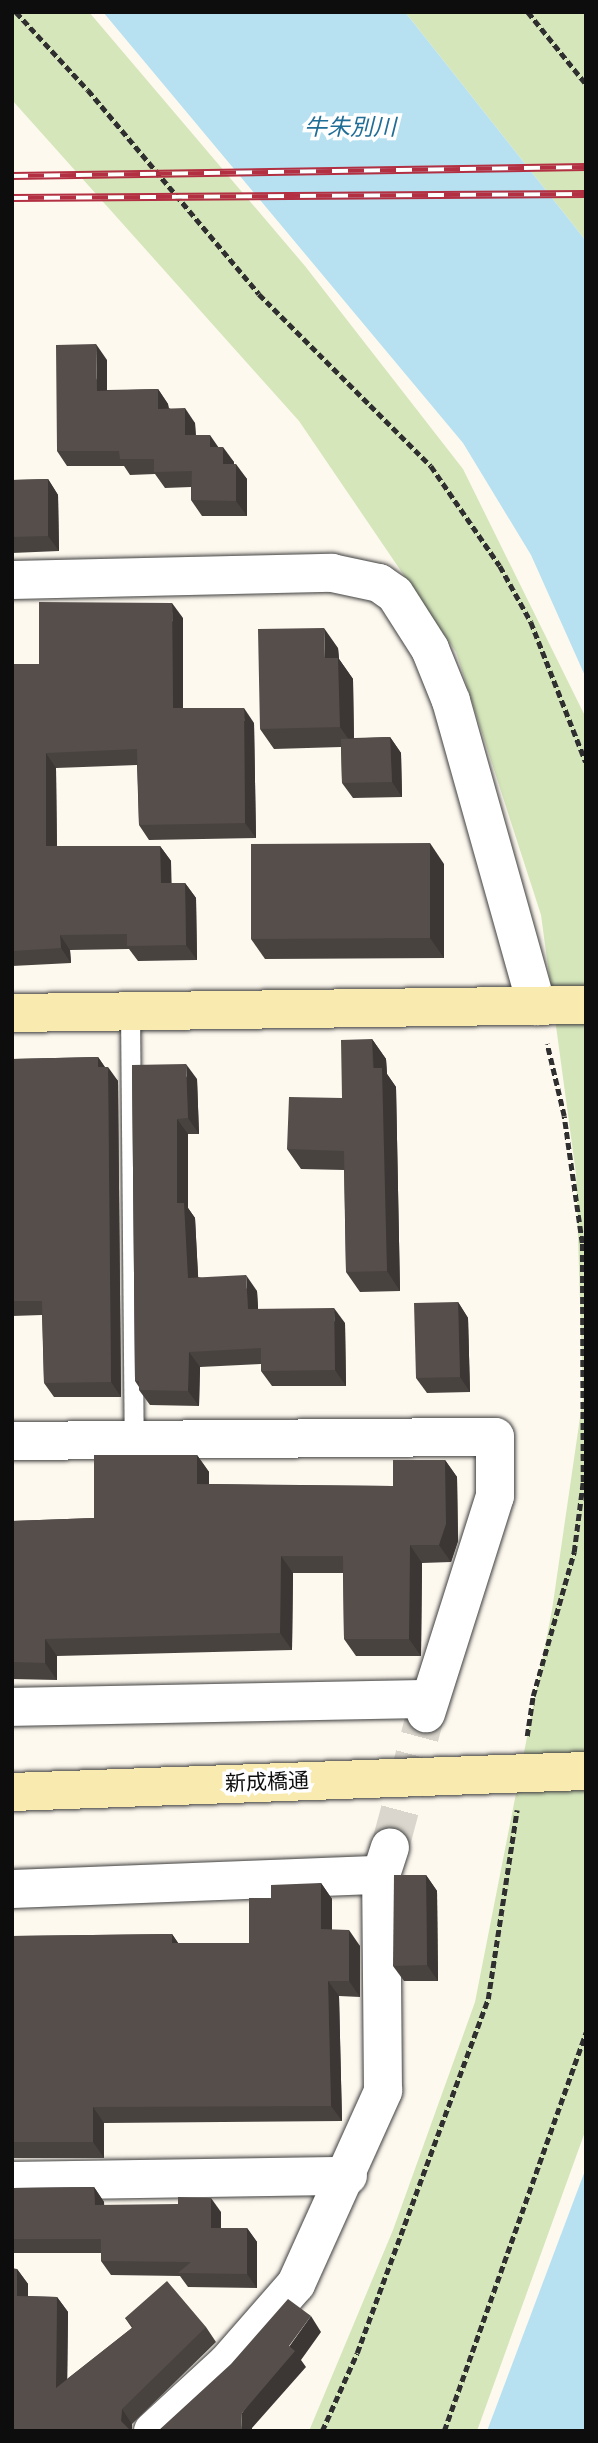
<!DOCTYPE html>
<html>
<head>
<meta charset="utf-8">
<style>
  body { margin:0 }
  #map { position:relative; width:598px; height:2443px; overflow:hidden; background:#fef9ef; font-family:"Source Serif 4","Noto Sans JP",serif }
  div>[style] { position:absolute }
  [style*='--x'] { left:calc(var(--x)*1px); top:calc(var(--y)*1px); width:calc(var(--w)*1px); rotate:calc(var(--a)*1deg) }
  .green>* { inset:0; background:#d5e6bb }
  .water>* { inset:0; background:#b7e1f1 }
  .street-tunnel>* { height:38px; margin-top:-19px; transform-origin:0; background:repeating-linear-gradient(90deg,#dad6cd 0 38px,transparent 0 57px) }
  .path>* { height:4.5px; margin-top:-2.25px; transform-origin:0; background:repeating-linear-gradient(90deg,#2f2f2f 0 7px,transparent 0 10.5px) }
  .roads { filter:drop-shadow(0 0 2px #404040) drop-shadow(0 0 2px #404040) }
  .lane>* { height:19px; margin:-9.5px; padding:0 9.5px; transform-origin:9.5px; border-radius:9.5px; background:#fff }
  .street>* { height:38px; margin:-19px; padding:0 19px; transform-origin:19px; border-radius:19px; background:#fff }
  .secondary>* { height:38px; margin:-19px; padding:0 19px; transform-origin:19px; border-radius:19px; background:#f9eaaf }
  .rail>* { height:8px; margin-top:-4px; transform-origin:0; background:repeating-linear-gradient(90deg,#fff 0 16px,#b33042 0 32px); box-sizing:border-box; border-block:2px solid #b33042 }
  .wall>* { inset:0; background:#494340 }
  .shaded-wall>* { inset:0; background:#3c3734 }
  .building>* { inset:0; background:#554e4b }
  span { translate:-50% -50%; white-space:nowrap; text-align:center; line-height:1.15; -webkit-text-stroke:7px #fff; paint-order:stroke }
  .street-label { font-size:21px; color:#0d0d0d }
  .water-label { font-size:23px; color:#206d96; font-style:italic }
  .frame { position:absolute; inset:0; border:14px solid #0d0d0d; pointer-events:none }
</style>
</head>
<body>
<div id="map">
  <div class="green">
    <i style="clip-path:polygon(12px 12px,89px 12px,305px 266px,463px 469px,586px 718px,586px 2129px,477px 2431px,309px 2431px,393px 2230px,475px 2002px,552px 1610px,583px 1397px,576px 1174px,541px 915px,456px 652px,299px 421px,12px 100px)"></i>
    <i style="clip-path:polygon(405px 12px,586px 12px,586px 241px)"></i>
  </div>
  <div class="water">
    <i style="clip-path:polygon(103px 12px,405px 12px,586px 241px,586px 678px,531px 555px,463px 443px)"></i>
    <i style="clip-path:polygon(586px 2168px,586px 2431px,487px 2431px)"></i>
  </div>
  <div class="street-tunnel">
    <i style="--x:390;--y:1847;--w:139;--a:-75"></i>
  </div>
  <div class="path">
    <i style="--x:16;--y:12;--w:106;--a:47.3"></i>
    <i style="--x:88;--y:90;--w:266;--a:50"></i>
    <i style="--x:259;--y:294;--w:243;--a:45"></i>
    <i style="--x:431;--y:466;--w:121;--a:55.4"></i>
    <i style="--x:500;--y:566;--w:64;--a:61"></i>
    <i style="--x:531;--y:622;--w:150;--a:68.6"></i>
    <i style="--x:528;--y:12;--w:92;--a:51.1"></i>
    <i style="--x:527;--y:1736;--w:40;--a:-81.5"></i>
    <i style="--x:533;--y:1696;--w:150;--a:-74.1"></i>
    <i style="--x:574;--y:1552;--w:71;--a:-82.7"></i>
    <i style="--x:583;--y:1482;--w:239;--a:-90.2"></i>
    <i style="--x:582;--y:1243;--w:128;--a:-98.1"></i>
    <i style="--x:564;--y:1116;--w:74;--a:-103.3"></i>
    <i style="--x:322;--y:2431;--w:85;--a:-65.8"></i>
    <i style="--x:357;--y:2353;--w:377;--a:-69.7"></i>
    <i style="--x:488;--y:1999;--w:191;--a:-81.3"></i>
    <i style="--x:444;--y:2431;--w:423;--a:-70.4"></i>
  </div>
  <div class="roads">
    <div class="lane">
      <i style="--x:130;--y:1011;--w:429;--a:89.5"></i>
    </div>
    <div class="street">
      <i style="--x:12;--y:580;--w:320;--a:-1.3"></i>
      <i style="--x:332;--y:573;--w:48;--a:12"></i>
      <i style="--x:379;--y:583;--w:19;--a:35"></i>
      <i style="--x:395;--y:594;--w:65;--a:57.5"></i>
      <i style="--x:430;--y:649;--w:56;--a:68"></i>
      <i style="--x:451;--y:701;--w:317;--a:74.3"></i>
      <i style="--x:12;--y:1441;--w:483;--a:-0.5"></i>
      <i style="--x:495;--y:1437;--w:59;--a:90"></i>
      <i style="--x:495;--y:1496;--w:228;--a:107.6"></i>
      <i style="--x:12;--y:1707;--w:418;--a:-1.1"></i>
      <i style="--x:12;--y:1889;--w:369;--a:-2.2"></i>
      <i style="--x:12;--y:2181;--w:336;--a:-0.9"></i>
      <i style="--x:153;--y:2431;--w:100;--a:-42.6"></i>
      <i style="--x:227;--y:2363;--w:105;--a:-48.9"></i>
      <i style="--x:296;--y:2284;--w:212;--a:-65.7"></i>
      <i style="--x:383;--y:2091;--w:216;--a:-90.5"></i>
      <i style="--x:381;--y:1875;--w:29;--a:-72"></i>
    </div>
    <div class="secondary">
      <i style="--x:12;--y:1013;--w:574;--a:-0.8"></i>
      <i style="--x:12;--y:1792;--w:574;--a:-2.1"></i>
    </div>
  </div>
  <div class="rail">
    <i style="--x:12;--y:176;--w:574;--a:-0.9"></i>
    <i style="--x:12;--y:198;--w:574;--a:-0.4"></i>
  </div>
  <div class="wall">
    <i style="clip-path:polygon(107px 360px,107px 390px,158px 389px,168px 404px,169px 408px,195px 423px,196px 435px,218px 447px,234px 462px,234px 464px,247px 479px,247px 516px,202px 516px,191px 500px,191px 487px,165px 488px,155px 474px,130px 475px,124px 466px,67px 466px,57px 451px)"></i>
    <i style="clip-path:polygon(48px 479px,58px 495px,59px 551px,12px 553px,12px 480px)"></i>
    <i style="clip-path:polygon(183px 618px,183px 708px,254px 723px,256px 838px,149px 840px,139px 825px,137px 765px,56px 768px,57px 846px,160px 846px,171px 861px,171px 883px,185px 883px,196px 898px,197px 960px,138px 961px,129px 949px,70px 950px,71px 963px,12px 966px,12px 664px,39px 664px)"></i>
    <i style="clip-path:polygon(338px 648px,339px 659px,353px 679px,354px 738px,390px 737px,401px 753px,402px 797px,353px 798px,342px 783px,341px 747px,274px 749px,260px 729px)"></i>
    <i style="clip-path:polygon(444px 864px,444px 958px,265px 959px,251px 939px)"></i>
    <i style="clip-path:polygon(372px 1039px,386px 1059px,387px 1074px,396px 1087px,400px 1291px,360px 1292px,346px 1272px,344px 1170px,301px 1169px,287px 1149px,342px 1098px)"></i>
    <i style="clip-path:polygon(98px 1057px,105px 1067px,118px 1081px,121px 1397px,54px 1397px,44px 1383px,42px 1315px,12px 1316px,12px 1059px)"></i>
    <i style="clip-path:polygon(132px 1065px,197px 1079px,199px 1134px,188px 1134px,188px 1208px,195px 1218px,198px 1277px,257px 1291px,258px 1309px,345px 1323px,346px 1386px,272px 1386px,261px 1371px,261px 1364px,200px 1367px,199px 1406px,150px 1405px,139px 1390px,139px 1387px,135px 1381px)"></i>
    <i style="clip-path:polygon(458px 1302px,468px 1318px,470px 1392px,427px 1393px,416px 1378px)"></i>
    <i style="clip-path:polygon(197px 1455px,209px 1472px,209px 1484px,393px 1486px,445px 1460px,457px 1477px,458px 1541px,451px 1562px,422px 1563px,421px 1656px,356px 1656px,344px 1639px,343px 1573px,293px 1573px,292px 1650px,57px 1656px,57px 1680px,12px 1679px,12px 1521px,94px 1518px)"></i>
    <i style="clip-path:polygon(426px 1875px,437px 1891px,438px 1981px,404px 1981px,393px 1966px)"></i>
    <i style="clip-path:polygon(321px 1883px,332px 1899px,332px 1930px,360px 1946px,360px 1997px,339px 1996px,342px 2121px,104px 2123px,104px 2158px,12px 2158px,12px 1936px,172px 1934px,178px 1943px,249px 1943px,271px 1898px)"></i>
    <i style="clip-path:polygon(94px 2187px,104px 2202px,104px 2205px,221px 2212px,221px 2228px,247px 2228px,257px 2242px,257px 2288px,188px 2287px,180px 2276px,111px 2275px,101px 2261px,101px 2253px,12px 2253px,12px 2188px)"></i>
    <i style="clip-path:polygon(17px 2269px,28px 2284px,28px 2296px,57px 2297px,68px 2312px,67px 2379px,132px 2328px,125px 2318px,206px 2327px,216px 2342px,132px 2424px,132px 2431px,12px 2431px)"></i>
  </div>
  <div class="shaded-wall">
    <i style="clip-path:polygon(96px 344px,107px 360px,107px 406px,97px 391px)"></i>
    <i style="clip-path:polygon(158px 389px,168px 404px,169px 424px,158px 409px)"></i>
    <i style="clip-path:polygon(185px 408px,195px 423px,196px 450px,185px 435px)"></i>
    <i style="clip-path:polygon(210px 435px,221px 451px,210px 447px)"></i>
    <i style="clip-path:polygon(223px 447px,234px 462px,234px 479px,223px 464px)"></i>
    <i style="clip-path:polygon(236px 464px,247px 479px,247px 516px,236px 501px)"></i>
    <i style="clip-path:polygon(48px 479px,58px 495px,59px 551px,48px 536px)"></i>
    <i style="clip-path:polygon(172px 603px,183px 618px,183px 723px,173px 708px)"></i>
    <i style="clip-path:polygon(324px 628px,338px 648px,339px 659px,353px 679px,354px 747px,340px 727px,325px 658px)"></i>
    <i style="clip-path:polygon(244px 708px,254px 723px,256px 838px,245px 823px)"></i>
    <i style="clip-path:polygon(390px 737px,401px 753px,402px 797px,392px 782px)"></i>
    <i style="clip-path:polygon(46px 753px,56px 768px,57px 861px,46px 846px)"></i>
    <i style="clip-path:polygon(430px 843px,444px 864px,444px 958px,430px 938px)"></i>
    <i style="clip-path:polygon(160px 846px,171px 861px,172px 898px,161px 883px)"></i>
    <i style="clip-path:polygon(185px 883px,196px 898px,197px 960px,186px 945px)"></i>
    <i style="clip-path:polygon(60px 935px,70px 950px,71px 963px,61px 948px)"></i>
    <i style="clip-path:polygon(372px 1039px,386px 1059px,387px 1074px,396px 1087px,400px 1291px,387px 1271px)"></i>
    <i style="clip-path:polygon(98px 1057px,108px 1072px,98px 1067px)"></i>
    <i style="clip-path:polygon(186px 1064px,197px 1079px,199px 1134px,188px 1118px)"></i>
    <i style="clip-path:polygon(108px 1067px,118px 1081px,121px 1397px,111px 1382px)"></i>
    <i style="clip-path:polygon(177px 1119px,188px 1134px,188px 1208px,195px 1218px,199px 1293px,188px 1278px,177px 1203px)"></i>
    <i style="clip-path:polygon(246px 1275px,257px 1291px,259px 1324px,248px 1309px)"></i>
    <i style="clip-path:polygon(458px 1302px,468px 1318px,470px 1392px,460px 1377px)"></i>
    <i style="clip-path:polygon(334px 1308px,345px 1323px,346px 1386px,335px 1370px)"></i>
    <i style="clip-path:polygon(189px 1352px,200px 1367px,199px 1406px,188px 1391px)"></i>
    <i style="clip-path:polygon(197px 1455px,209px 1472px,209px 1501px,197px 1484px)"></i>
    <i style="clip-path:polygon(445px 1460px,457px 1477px,458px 1541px,451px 1562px,439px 1545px)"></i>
    <i style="clip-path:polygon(410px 1545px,422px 1563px,421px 1656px,409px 1639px)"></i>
    <i style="clip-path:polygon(281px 1556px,293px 1573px,292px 1650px,280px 1633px)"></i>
    <i style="clip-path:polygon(45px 1639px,57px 1656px,57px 1680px,45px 1663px)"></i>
    <i style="clip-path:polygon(426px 1875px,437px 1891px,438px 1981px,427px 1965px)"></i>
    <i style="clip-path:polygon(321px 1883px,332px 1899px,332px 1945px,321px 1929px)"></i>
    <i style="clip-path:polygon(349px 1930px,360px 1946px,360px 1997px,349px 1981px)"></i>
    <i style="clip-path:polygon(172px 1934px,183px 1950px,172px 1943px)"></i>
    <i style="clip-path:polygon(328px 1981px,339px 1996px,342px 2121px,331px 2106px)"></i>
    <i style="clip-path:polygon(93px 2107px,104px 2123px,104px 2158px,93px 2142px)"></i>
    <i style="clip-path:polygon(94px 2187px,104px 2202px,105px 2219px,95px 2205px)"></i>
    <i style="clip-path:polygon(211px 2198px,221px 2212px,221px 2243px,211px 2228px)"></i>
    <i style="clip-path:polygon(247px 2228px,257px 2242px,257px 2288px,247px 2274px)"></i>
    <i style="clip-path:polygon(17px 2269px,28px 2284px,28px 2312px,17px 2296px)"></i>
    <i style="clip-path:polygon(57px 2297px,68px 2312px,67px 2403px,56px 2388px)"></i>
    <i style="clip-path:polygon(311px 2316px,321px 2332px,301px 2360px,306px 2367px,252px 2428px,252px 2431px,241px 2431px,242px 2413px)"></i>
    <i style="clip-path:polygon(122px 2409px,132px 2424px,132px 2431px,128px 2431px,121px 2421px)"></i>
  </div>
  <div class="building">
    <i style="clip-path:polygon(96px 344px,97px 391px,158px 389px,158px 409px,185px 408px,185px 435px,210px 435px,210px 447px,223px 447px,223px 464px,236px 464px,236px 501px,191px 500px,192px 471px,154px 472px,154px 459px,120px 459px,119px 451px,57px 451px,56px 345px)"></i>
    <i style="clip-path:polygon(48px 479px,48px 536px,12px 537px,12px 480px)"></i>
    <i style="clip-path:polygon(39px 602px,172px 603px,173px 708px,244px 708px,245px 823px,139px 825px,137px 749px,46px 753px,46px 846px,160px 846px,161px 883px,185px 883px,186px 945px,127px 946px,127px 934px,60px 935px,61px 948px,12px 951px,12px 664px,39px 664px)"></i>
    <i style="clip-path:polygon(324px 628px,325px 658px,338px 658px,340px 727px,260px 729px,258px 629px)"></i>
    <i style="clip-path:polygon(390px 737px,392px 782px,342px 783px,341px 739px)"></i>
    <i style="clip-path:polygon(430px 843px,430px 938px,251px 939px,251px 844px)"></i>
    <i style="clip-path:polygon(372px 1039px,373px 1068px,382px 1068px,387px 1271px,346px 1272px,344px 1151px,287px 1149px,289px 1097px,342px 1098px,341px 1040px)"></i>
    <i style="clip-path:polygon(98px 1057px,98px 1067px,108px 1067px,111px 1382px,44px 1383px,42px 1301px,12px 1301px,12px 1059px)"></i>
    <i style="clip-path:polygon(186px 1064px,188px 1118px,177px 1119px,177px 1203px,184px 1203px,188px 1278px,246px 1275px,248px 1309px,334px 1308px,335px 1370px,261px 1371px,261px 1348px,189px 1352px,188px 1391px,139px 1390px,139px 1381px,135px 1381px,132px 1065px)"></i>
    <i style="clip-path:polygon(458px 1302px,460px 1377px,416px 1378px,414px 1303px)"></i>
    <i style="clip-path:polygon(94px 1455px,197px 1455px,197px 1484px,268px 1485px,393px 1486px,393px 1460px,445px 1460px,446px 1524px,439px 1545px,410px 1545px,409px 1639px,344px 1639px,343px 1556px,281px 1556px,280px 1633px,45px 1639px,45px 1663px,12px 1662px,12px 1521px,94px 1518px)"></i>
    <i style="clip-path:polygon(394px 1875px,426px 1875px,427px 1965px,393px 1966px)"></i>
    <i style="clip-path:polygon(321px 1883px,321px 1929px,349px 1930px,349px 1981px,328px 1981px,331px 2106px,93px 2107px,93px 2142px,12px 2142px,12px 1936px,172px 1934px,172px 1943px,249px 1943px,249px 1898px,271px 1898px,271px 1885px)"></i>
    <i style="clip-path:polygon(94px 2187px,95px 2205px,178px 2204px,178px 2197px,211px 2198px,211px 2228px,247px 2228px,247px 2274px,178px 2273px,191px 2262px,101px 2261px,101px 2239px,12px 2239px,12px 2188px)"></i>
    <i style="clip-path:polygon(12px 2268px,17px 2269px,17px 2296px,57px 2297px,56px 2388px,133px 2327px,125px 2318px,167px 2281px,206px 2327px,122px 2409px,121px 2421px,131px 2431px,12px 2431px)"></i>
    <i style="clip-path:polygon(288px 2299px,311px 2316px,289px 2346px,295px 2351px,242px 2413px,241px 2431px,158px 2431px,231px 2364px)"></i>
  </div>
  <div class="street-label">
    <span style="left:267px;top:1782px;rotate:-2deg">新成橋通</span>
  </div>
  <div class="water-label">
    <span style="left:350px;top:127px">牛朱別川</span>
  </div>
  <div class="frame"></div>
</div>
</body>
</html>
